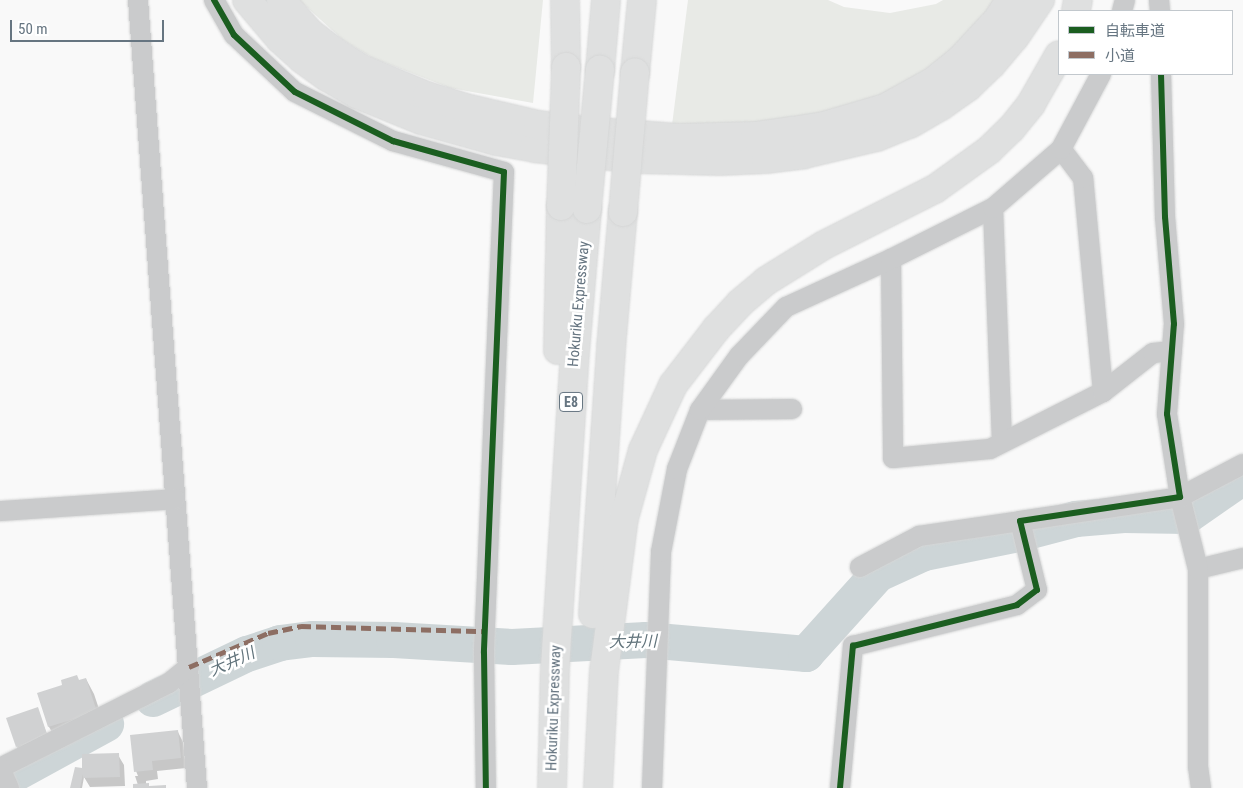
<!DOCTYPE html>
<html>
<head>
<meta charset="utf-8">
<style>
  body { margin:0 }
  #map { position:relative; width:1243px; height:788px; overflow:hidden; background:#f9f9f9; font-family:"Roboto Condensed","Noto Sans JP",sans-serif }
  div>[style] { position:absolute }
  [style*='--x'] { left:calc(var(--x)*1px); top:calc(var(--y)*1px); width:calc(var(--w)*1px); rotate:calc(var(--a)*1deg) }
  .green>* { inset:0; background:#e8eae6 }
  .shadow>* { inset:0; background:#0003 }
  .river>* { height:36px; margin:-18px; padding:0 18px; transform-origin:18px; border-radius:18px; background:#cdd5d7 }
  .building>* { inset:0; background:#d0d1d2 }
  .roads { filter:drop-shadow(0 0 1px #d5d6d6) drop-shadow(0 0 1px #d5d6d6) }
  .street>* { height:20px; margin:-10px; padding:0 10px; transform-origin:10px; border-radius:10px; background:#cacbcc }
  .highway>* { height:28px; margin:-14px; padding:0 14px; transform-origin:14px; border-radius:14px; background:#dfe0e0 }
  .bridges { filter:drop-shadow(0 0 1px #d5d6d6) drop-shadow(0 0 1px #d5d6d6) }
  .highway-bridge>* { height:28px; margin:-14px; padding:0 14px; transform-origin:14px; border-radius:14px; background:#dfe0e0 }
  .quiet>* { height:5px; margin-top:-2.5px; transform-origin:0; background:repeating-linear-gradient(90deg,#8d6e63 0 10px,transparent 0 15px) }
  .cycleway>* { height:6px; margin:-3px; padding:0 3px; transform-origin:3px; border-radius:3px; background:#1b5e20 }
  span { translate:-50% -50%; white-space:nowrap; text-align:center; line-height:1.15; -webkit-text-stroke:5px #fff; paint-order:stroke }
  .shield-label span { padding:1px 4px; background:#fff; border:1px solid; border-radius:4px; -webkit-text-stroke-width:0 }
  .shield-label { font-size:14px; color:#667581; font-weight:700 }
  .street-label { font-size:15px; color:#667581 }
  .water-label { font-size:16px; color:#61737b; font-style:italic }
  .legend { position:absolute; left:1058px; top:10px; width:175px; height:65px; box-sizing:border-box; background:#fff; border:1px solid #c2c8cd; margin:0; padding:6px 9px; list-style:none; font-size:15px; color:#667581 }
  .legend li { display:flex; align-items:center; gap:10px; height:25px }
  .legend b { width:25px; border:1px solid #c2c8cd }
  .scale { position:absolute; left:10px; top:20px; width:154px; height:22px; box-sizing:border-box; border:2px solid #667581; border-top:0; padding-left:6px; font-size:15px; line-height:18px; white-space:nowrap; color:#667581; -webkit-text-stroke:4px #fff; paint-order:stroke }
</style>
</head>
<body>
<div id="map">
  <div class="green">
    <i style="clip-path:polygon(299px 0,543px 0,533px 103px,450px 88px,373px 58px,343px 40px)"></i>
    <i style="clip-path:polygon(688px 0,828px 0,844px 7px,890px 13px,936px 4px,943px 0,998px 0,955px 51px,904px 85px,848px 108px,782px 121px,672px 125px)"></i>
  </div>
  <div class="shadow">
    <i style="clip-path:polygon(86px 679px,94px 694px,105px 727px,58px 742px,49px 727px,38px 694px)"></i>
    <i style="clip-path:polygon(37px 709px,52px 747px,23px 757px,17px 747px)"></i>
    <i style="clip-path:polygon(178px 732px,183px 742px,186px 768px,157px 771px,158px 779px,146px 781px,146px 784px,151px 787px,166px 788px,134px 788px,138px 785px,135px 776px,138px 776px,136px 771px)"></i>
    <i style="clip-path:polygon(118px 755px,124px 765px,125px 786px,90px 787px,84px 777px,82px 788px,72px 788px,84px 769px)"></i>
  </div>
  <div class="river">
    <i style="--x:153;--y:699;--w:104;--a:-25.6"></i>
    <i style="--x:247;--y:654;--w:35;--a:-18"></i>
    <i style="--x:280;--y:643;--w:33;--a:-7"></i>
    <i style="--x:313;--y:639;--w:81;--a:0.7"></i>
    <i style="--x:394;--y:640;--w:118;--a:3.4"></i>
    <i style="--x:512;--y:647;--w:134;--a:-3"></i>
    <i style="--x:646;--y:640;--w:161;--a:5"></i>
    <i style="--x:806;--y:654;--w:108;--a:-48"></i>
    <i style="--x:878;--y:574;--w:51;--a:-24.5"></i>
    <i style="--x:924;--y:553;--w:97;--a:-11.3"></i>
    <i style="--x:1019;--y:534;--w:59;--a:-14.7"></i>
    <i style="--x:1076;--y:519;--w:48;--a:-4.8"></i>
    <i style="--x:1124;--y:515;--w:63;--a:0.9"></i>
    <i style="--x:1187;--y:516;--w:68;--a:-34.9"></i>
    <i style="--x:0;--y:782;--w:121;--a:-28.7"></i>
  </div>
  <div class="building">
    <i style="clip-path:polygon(77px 675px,79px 680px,86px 678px,97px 712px,48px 727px,37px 693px,62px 685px,61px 680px)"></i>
    <i style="clip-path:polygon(38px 707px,48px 737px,16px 747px,6px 718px)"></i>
    <i style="clip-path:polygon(178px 730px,181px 758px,152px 761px,153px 770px,134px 772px,130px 735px)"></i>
    <i style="clip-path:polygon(119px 753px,120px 777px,83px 778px,83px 774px,80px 788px,70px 788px,75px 767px,82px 768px,82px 754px)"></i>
    <i style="clip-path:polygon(149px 783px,149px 786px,166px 785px,166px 788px,133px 788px,133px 784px)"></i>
  </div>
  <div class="roads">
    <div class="street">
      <i style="--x:138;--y:0;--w:790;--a:85.72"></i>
      <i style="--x:214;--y:0;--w:40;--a:60.3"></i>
      <i style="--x:234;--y:35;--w:83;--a:43.1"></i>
      <i style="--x:295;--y:92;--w:110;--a:26.6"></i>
      <i style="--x:393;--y:141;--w:115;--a:15.6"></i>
      <i style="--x:504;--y:172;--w:481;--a:92.4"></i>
      <i style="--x:484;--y:653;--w:135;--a:89.2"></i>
      <i style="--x:1159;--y:0;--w:11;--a:85"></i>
      <i style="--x:1122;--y:11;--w:11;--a:-75"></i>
      <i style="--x:993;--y:208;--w:234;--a:87.8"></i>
      <i style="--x:891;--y:259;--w:199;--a:89.4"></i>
      <i style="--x:893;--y:458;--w:97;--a:-5.3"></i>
      <i style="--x:990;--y:449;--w:127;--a:-26.8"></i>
      <i style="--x:1103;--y:392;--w:215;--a:-95.3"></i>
      <i style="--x:1083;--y:178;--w:36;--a:-127"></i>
      <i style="--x:1103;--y:392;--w:63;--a:-38"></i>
      <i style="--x:1153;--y:353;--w:19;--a:-6"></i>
      <i style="--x:700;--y:410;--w:92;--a:-0.6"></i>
      <i style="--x:0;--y:511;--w:175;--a:-3.9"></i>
      <i style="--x:860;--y:567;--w:67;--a:-27.7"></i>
      <i style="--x:919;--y:536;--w:102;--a:-8.4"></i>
      <i style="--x:1198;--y:569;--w:46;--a:-13.7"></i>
      <i style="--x:0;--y:768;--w:189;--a:-26.7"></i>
      <i style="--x:169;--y:683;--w:26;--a:-39"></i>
      <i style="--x:0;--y:768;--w:22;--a:66"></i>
      <i style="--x:652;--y:788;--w:236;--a:-87.8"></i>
      <i style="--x:661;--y:552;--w:85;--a:-79.1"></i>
      <i style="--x:677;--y:469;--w:63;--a:-68.7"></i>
      <i style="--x:700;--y:410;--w:67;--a:-54.2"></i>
      <i style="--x:739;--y:356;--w:68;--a:-46.2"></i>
      <i style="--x:786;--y:307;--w:115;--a:-24.6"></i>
      <i style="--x:891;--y:259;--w:114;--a:-26.6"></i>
      <i style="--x:993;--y:208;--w:90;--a:-40.9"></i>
      <i style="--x:1061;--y:149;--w:85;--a:-61.9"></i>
      <i style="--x:840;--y:788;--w:143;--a:-84.8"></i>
      <i style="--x:853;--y:646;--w:169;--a:-14"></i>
      <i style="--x:1017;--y:605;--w:25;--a:-37"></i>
      <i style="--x:1037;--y:590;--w:71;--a:-103.8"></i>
      <i style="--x:1020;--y:521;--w:162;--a:-8.5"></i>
      <i style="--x:1180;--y:497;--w:84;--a:-98.9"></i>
      <i style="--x:1167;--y:414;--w:90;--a:-85.6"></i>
      <i style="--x:1174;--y:324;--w:107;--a:-94.8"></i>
      <i style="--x:1165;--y:217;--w:143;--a:-91.6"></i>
      <i style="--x:1201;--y:788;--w:21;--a:-98"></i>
      <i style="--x:1198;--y:767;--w:198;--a:-90"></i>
      <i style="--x:1198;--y:569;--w:74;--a:-104"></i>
      <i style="--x:1180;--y:497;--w:71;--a:-27.6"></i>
    </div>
    <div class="highway">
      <i style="--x:247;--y:0;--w:51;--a:49.8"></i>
      <i style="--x:280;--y:39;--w:30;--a:42"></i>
      <i style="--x:302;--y:59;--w:31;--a:36"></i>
      <i style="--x:327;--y:77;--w:34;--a:30"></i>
      <i style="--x:357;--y:94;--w:69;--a:22.1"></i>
      <i style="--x:421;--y:120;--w:78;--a:15.6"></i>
      <i style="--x:496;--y:141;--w:39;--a:10"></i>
      <i style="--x:534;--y:148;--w:106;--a:6"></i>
      <i style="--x:639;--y:159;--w:81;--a:1.4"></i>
      <i style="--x:720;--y:161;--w:46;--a:-2.5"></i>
      <i style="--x:766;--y:159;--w:39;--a:-7"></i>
      <i style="--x:805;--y:154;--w:74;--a:-13.3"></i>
      <i style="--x:877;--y:137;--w:35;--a:-22"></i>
      <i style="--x:910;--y:124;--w:36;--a:-30"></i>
      <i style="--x:941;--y:106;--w:33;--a:-35"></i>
      <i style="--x:968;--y:87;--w:33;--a:-44"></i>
      <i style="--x:992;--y:64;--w:35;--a:-50"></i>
      <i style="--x:1015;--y:37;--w:45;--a:-56"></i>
      <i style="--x:281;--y:0;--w:44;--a:48.7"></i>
      <i style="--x:310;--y:33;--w:31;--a:37"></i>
      <i style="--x:335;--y:52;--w:32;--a:32"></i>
      <i style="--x:362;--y:69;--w:70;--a:22.6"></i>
      <i style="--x:427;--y:96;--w:37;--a:17"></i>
      <i style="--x:462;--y:107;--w:78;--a:13.3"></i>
      <i style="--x:538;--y:125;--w:48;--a:7.1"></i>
      <i style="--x:586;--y:131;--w:93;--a:4.3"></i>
      <i style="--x:679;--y:138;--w:76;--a:-1.5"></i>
      <i style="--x:755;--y:136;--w:37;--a:-8"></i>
      <i style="--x:792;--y:131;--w:32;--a:-9"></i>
      <i style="--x:824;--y:126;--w:64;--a:-16.4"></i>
      <i style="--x:885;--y:108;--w:56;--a:-28.9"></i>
      <i style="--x:934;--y:81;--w:33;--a:-39"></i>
      <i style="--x:960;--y:60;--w:56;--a:-47.2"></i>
      <i style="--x:998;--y:19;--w:22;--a:-58"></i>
      <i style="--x:565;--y:0;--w:67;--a:89.1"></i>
      <i style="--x:1076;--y:11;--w:11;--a:-80"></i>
      <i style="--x:600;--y:70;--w:70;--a:-85.1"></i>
      <i style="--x:635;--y:73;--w:73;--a:-84.5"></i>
      <i style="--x:558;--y:350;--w:144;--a:-88.8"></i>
      <i style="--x:593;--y:614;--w:267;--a:-86.1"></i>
      <i style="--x:611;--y:348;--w:137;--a:-85"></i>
      <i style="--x:552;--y:788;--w:120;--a:-88.6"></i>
      <i style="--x:555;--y:668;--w:317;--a:-86.4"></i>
      <i style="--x:575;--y:352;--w:144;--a:-85.2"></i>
      <i style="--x:598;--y:788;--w:117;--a:-87.1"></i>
      <i style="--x:604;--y:671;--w:154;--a:-82.6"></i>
      <i style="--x:624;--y:518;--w:71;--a:-74.4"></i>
      <i style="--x:643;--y:450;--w:72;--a:-65.2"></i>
      <i style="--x:673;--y:385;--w:71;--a:-52.5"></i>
      <i style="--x:716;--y:329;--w:35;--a:-47"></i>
      <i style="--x:740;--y:303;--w:34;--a:-40"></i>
      <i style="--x:766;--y:281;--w:68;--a:-31.8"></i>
      <i style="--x:824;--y:245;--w:124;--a:-26.8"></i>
      <i style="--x:935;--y:189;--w:67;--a:-35.8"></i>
      <i style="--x:989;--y:150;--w:30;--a:-44"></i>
      <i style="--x:1011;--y:129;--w:32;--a:-51"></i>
      <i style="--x:1031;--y:104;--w:56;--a:-60.3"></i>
    </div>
  </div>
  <div class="bridges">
    <div class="highway-bridge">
      <i style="--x:561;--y:206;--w:139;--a:-87.9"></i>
      <i style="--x:587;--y:209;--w:140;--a:-84.7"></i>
      <i style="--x:623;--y:212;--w:140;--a:-85.1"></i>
    </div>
  </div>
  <div class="quiet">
    <i style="--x:189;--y:667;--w:86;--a:-23.3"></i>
    <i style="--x:268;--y:633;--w:34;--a:-12"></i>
    <i style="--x:301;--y:626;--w:184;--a:1.6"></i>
  </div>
  <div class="cycleway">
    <i style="--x:214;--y:0;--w:40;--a:60.3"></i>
    <i style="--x:234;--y:35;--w:83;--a:43.1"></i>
    <i style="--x:295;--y:92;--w:110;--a:26.6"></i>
    <i style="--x:393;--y:141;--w:115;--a:15.6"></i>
    <i style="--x:504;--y:172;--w:481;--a:92.4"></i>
    <i style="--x:484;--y:653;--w:135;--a:89.2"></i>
    <i style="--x:840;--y:788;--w:143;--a:-84.8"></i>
    <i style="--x:853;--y:646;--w:169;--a:-14"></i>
    <i style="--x:1017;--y:605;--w:25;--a:-37"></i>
    <i style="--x:1037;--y:590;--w:71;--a:-103.8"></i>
    <i style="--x:1020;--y:521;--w:162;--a:-8.5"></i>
    <i style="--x:1180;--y:497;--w:84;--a:-98.9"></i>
    <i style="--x:1167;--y:414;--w:90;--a:-85.6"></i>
    <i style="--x:1174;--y:324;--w:107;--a:-94.8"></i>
    <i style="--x:1165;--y:217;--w:143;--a:-91.6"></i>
  </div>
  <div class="shield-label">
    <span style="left:571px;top:402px">E8</span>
  </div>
  <div class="street-label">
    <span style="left:579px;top:304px;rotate:-85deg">Hokuriku Expressway</span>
    <span style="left:554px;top:708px;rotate:-88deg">Hokuriku Expressway</span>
  </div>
  <div class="water-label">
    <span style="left:633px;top:642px;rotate:-1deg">大井川</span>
    <span style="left:232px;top:662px;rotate:-24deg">大井川</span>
  </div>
  <ul class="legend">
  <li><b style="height:6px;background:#1b5e20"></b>自転車道</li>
  <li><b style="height:6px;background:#8d6e63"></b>小道</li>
  </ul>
  <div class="scale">50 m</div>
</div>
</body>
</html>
